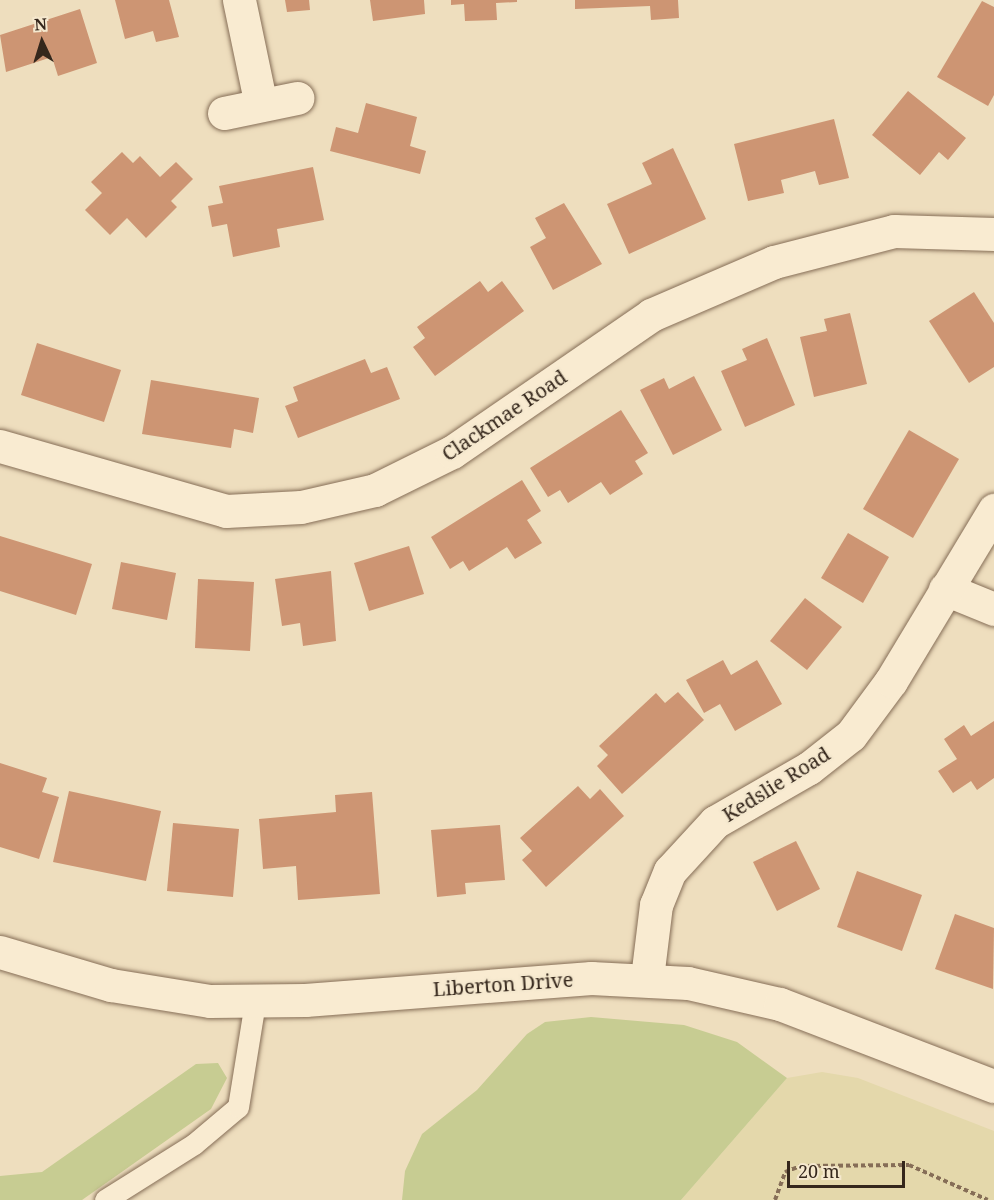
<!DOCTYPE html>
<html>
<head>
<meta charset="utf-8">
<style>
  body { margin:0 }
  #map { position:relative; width:994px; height:1200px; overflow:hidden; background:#eedebe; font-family:"Noto Serif",serif }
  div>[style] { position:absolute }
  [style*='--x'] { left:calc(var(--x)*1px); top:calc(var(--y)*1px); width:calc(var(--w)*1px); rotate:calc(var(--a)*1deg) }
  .farmland>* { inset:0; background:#e4d8ab }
  .green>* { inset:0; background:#c7cc92 }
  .building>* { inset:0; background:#cd9573 }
  .path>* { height:4px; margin-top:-2px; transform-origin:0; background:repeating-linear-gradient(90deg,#866e57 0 4.5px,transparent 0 7.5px) }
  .roads { filter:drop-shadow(0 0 2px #866e57) drop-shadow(0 0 2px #866e57) }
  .service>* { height:21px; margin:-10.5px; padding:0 10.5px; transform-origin:10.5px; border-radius:10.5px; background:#f9ebd1 }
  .minor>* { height:33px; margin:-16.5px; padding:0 16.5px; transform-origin:16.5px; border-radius:16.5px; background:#f9ebd1 }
  .tertiary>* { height:33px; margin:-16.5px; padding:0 16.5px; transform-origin:16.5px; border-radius:16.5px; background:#f9ebd1 }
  span { translate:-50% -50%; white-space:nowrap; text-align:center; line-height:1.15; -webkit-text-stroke:4.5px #f5e8ce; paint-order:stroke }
  .street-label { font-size:20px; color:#35271c }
  .north { position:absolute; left:12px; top:12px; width:60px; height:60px; -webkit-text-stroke:4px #f5e8ce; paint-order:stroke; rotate:356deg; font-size:16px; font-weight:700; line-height:24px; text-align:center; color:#35271c }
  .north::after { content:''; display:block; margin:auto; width:21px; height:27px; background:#35271c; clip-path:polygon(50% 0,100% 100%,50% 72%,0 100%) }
  .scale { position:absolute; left:787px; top:1161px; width:118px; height:27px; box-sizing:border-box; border:3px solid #35271c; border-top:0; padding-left:8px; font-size:18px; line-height:21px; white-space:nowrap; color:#35271c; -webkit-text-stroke:4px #f5e8ce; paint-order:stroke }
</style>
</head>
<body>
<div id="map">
  <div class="farmland">
    <i style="clip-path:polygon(822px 1072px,858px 1078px,994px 1131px,994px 1200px,681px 1200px,787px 1078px)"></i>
  </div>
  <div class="green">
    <i style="clip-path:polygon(591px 1017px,684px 1025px,737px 1042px,787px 1078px,681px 1200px,402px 1200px,405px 1171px,422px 1134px,477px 1090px,527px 1034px,545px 1022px)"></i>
    <i style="clip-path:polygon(218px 1063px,227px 1078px,211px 1109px,82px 1200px,0 1200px,0 1176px,42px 1172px,196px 1064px)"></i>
  </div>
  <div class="building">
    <i style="clip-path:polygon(115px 0,169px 0,179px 37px,156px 42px,153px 31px,125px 39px)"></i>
    <i style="clip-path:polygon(285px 0,309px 0,310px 10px,287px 12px)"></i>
    <i style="clip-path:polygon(370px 0,424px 0,425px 14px,373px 21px)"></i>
    <i style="clip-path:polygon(451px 0,517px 0,517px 2px,496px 3px,497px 20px,465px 21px,464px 4px,451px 5px)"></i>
    <i style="clip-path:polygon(575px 0,678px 0,679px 18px,651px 20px,650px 6px,575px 9px)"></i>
    <i style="clip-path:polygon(982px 1px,994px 7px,994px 95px,988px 106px,937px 77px)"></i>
    <i style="clip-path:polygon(80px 9px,97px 63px,58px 76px,52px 57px,6px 72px,0 35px)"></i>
    <i style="clip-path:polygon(908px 91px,966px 138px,948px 160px,939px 152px,920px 175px,872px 135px)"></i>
    <i style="clip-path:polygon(366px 103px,417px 117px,410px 146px,426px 151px,420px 174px,330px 151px,336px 127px,358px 133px)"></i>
    <i style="clip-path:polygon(834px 119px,849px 178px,819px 185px,815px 171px,781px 180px,784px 193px,748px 201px,734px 144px)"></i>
    <i style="clip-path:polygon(673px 148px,706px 219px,629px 254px,607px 204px,652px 184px,642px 163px)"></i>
    <i style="clip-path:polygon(122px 152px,133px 163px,140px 156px,160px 177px,176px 162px,193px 179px,171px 201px,177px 207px,146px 238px,127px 218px,110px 235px,85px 210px,102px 193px,91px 182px)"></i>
    <i style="clip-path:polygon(313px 167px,324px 220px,277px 229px,280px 247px,233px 257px,227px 224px,212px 227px,208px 206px,223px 203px,219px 186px)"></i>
    <i style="clip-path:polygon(564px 203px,602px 264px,553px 290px,530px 247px,546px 238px,535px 218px)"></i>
    <i style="clip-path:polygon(480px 281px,488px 292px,502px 281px,524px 311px,435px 376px,413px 347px,425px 338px,417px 327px)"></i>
    <i style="clip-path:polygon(974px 292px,994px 323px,994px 367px,969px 383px,929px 321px)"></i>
    <i style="clip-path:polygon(850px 313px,867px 384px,814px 397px,800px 337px,827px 331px,824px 319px)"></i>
    <i style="clip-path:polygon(767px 338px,795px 405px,745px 427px,721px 371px,747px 360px,742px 349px)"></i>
    <i style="clip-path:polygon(37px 343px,121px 370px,104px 422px,21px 395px)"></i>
    <i style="clip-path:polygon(365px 359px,371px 373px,387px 367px,400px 399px,298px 438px,285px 406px,298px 401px,293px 387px)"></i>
    <i style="clip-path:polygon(694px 376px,722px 430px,673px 455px,640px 390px,664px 378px,669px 389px)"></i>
    <i style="clip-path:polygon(151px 380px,259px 398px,253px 433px,234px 429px,231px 448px,142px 434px)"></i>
    <i style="clip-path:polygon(621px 410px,648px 453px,635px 461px,643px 474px,610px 495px,601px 482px,568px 503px,560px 490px,548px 497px,530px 468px)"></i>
    <i style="clip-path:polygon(909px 430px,959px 459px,913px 538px,863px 509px)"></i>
    <i style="clip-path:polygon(522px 480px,541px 511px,527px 520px,542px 543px,515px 559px,507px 547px,469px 571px,463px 561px,450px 569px,431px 537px)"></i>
    <i style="clip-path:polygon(848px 533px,889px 557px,863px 603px,821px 578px)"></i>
    <i style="clip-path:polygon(0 536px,92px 564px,76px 615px,0 591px)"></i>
    <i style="clip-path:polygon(409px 546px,424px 594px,369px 611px,354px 563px)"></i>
    <i style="clip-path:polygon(121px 562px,176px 573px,167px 620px,112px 609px)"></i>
    <i style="clip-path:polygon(331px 571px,336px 641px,303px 646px,300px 623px,282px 626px,275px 579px)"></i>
    <i style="clip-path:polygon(198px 579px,254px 582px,250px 651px,195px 648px)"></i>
    <i style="clip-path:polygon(805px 598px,842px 627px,807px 670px,770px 641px)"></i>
    <i style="clip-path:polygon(723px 660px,731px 675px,757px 660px,782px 704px,735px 731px,720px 704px,704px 713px,686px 680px)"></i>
    <i style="clip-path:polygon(678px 692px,704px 720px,622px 794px,597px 766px,608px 755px,599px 746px,656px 693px,665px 703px)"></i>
    <i style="clip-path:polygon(994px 721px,994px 778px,977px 790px,971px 781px,953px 793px,938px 771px,957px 759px,944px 739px,964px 725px,971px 736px)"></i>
    <i style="clip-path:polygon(0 763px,47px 778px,42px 792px,59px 797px,39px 859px,0 847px)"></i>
    <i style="clip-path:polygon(578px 786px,590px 799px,600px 789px,624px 816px,546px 887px,522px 860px,532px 851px,520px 838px)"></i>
    <i style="clip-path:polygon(69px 791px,161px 811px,146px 881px,53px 862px)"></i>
    <i style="clip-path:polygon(372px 792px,380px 894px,298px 900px,296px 866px,263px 869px,259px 819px,336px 812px,335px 795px)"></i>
    <i style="clip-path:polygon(173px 823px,239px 829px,233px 897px,167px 891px)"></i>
    <i style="clip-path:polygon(500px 825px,505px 880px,465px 883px,466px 894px,437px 897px,431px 830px)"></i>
    <i style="clip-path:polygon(796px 841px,820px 889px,777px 911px,753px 862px)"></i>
    <i style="clip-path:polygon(857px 871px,922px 895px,902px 951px,837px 927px)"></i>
    <i style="clip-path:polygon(955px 914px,994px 928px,993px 989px,935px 969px)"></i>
  </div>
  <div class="path">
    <i style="--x:775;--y:1200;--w:30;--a:-70"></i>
    <i style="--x:785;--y:1172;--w:17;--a:-21"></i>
    <i style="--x:801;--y:1166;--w:108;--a:-0.5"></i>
    <i style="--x:909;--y:1165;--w:86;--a:23.9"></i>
  </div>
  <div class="roads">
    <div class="service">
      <i style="--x:105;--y:1200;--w:105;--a:-32.2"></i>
      <i style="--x:194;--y:1144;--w:57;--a:-40.1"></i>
      <i style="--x:238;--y:1107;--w:106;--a:-80.8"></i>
    </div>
    <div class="minor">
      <i style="--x:239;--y:0;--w:107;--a:78.2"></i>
      <i style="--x:224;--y:113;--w:75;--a:-11.6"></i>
      <i style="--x:0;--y:446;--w:235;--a:16"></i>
      <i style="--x:226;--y:511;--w:75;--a:-3.1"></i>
      <i style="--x:301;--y:507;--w:76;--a:-12.9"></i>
      <i style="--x:375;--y:490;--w:86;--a:-26.3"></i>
      <i style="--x:452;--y:452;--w:242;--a:-34.5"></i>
      <i style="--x:651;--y:315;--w:134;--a:-23.3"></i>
      <i style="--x:774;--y:262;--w:124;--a:-14.5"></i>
      <i style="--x:894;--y:231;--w:100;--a:1.7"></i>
      <i style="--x:945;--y:589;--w:53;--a:22.2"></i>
      <i style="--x:647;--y:978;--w:74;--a:-83"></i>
      <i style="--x:656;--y:905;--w:37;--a:-68"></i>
      <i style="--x:670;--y:871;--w:67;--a:-47.4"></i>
      <i style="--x:715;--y:822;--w:108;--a:-29.9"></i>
      <i style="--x:809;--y:768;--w:53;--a:-38.2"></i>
      <i style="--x:851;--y:735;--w:67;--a:-53.5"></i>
      <i style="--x:891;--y:681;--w:200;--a:-58.9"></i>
    </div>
    <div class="tertiary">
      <i style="--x:0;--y:952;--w:116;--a:16.6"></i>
      <i style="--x:111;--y:985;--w:100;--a:9.2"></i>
      <i style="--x:210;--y:1001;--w:95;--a:-0.6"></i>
      <i style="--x:305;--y:1000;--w:287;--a:-4.4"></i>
      <i style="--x:591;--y:978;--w:97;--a:3"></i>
      <i style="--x:688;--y:983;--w:94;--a:12.9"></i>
      <i style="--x:780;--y:1004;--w:229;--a:21"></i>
    </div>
  </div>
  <div class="street-label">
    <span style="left:504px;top:415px;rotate:-34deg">Clackmae Road</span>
    <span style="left:776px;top:784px;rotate:-32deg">Kedslie Road</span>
    <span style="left:503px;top:984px;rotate:-4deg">Liberton Drive</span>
  </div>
  <div class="north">N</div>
  <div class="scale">20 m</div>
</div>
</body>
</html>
